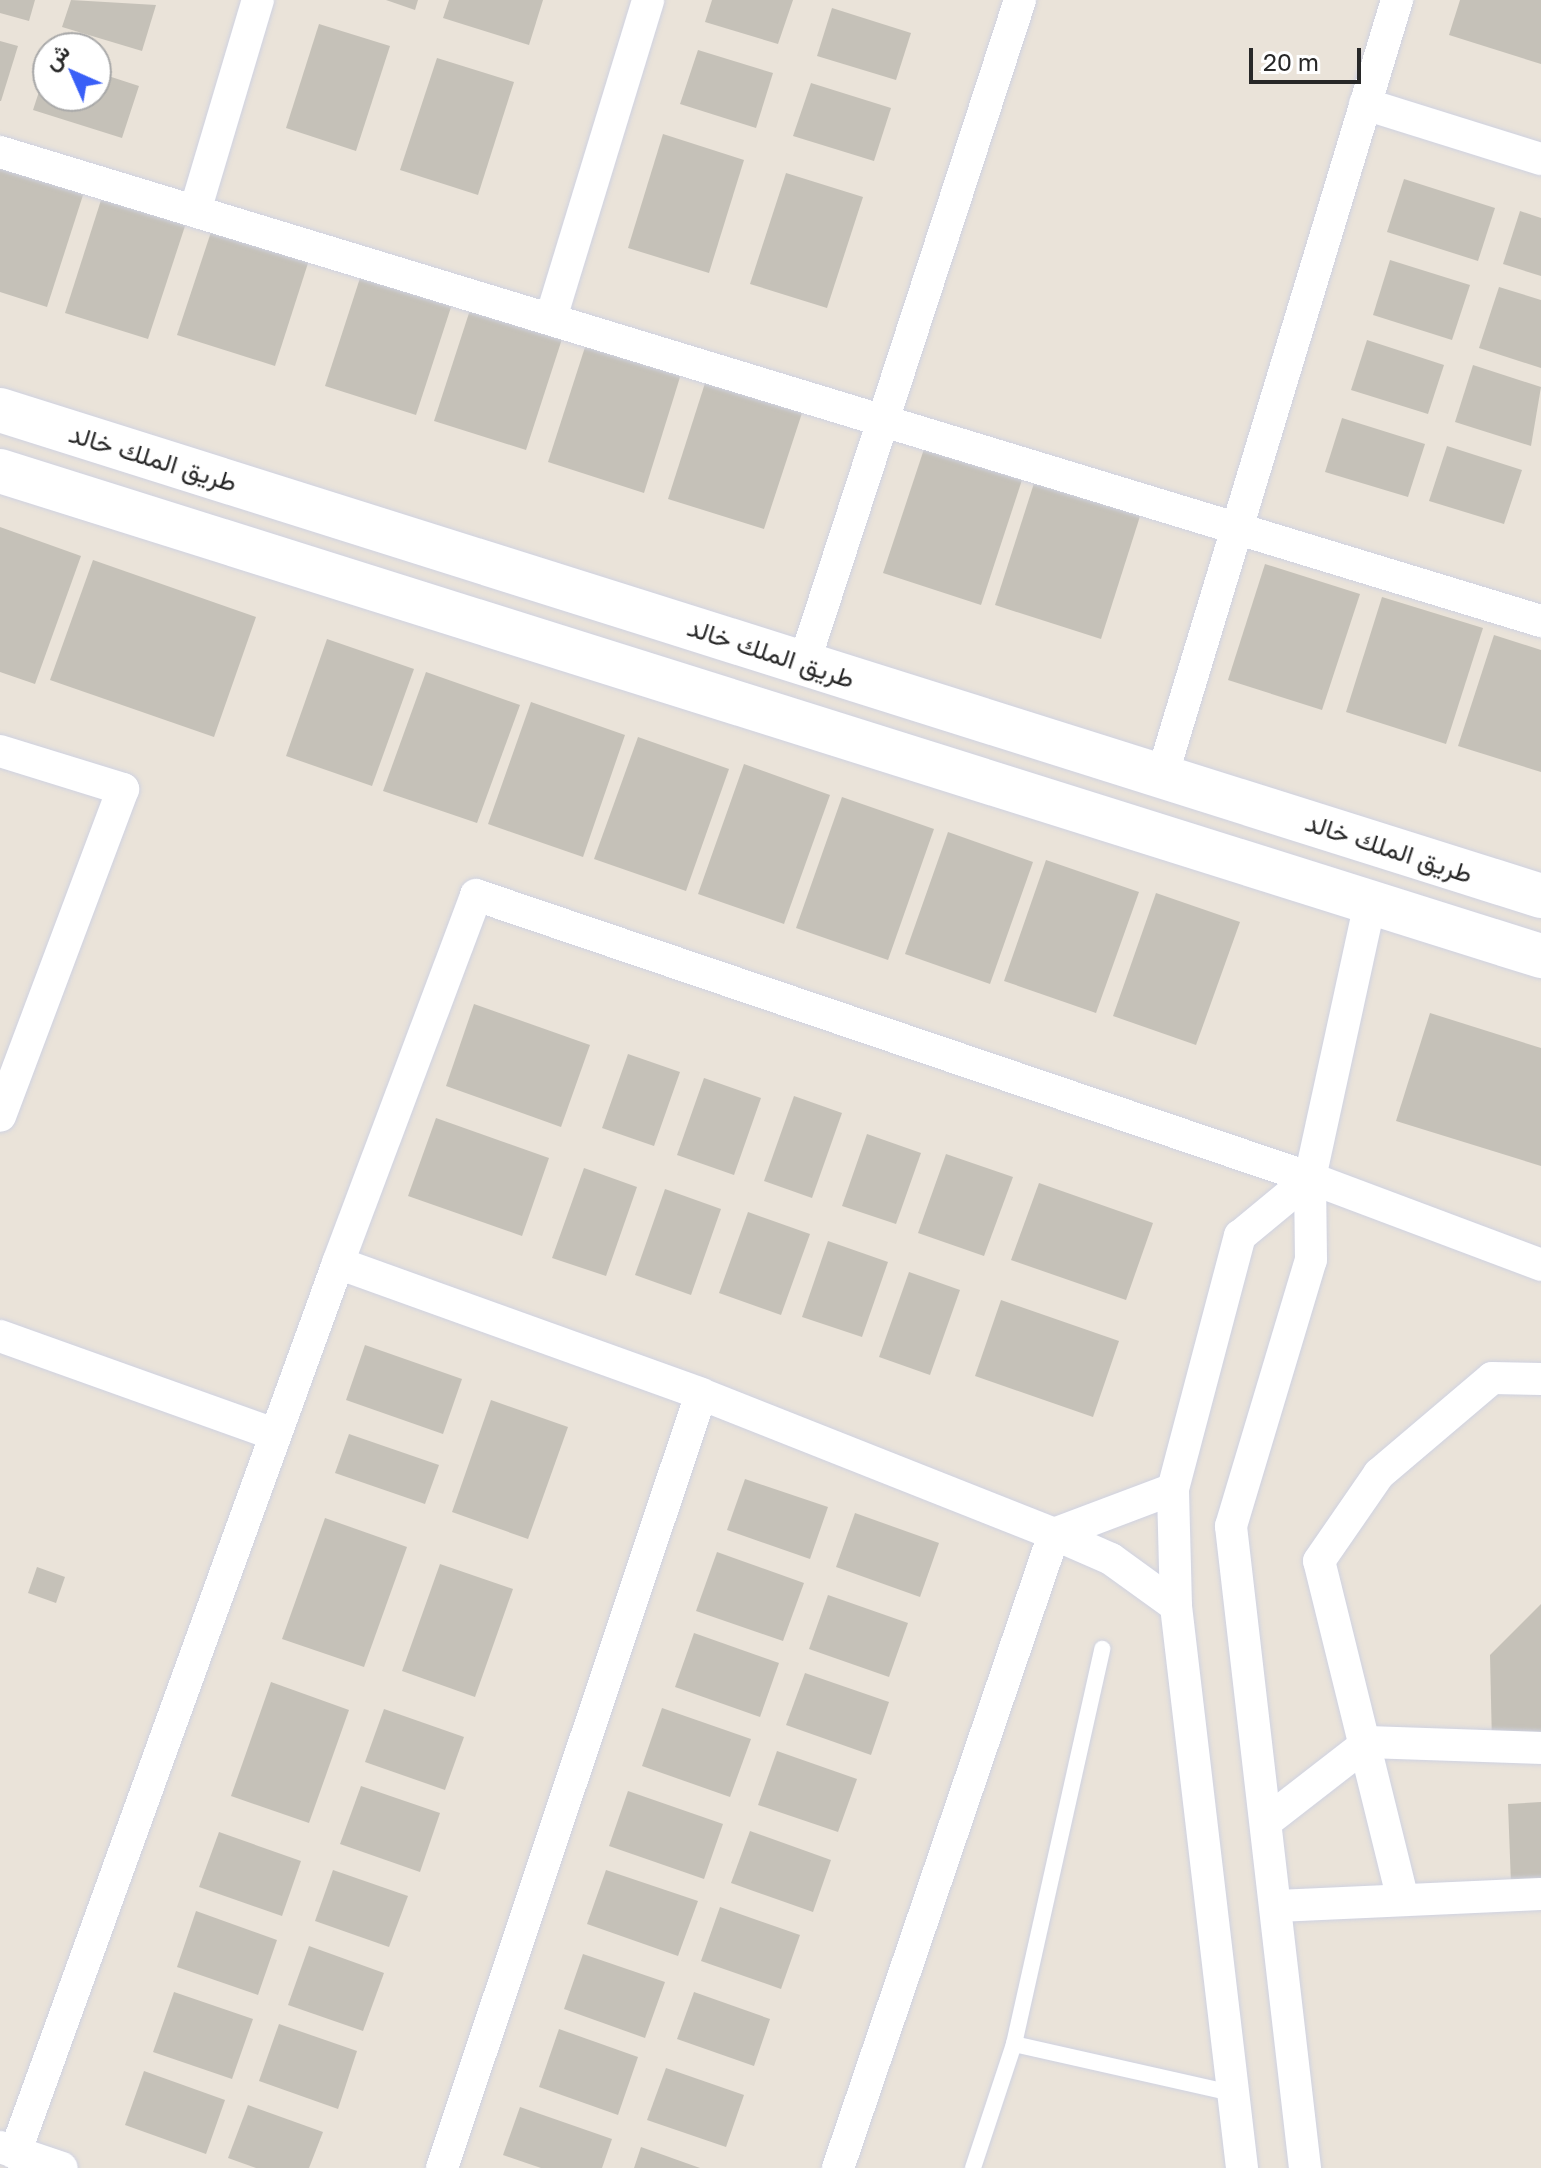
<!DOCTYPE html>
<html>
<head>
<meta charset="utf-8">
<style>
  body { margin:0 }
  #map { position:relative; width:1541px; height:2168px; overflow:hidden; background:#eae3d9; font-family:"Golos Text",Vazirmatn,sans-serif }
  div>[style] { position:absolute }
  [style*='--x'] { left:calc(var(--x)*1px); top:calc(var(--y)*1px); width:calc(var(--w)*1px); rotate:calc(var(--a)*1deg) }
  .building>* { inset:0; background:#c5c1b8 }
  .roads { filter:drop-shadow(0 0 2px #cfd2e1) drop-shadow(0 0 2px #cfd2e1) }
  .service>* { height:16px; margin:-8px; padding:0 8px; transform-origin:8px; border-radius:8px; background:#fff }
  .minor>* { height:32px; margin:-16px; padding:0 16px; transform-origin:16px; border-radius:16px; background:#fff }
  .secondary>* { height:44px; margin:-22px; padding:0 22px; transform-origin:22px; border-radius:22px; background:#fff }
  span { translate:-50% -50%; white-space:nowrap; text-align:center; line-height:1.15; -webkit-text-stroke:8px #fff; paint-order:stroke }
  .street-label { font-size:26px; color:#282828 }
  .north { position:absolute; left:32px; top:32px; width:80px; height:80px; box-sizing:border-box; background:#fff; border:2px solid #a9a9a9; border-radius:50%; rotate:315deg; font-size:22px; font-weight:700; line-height:32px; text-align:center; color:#282828 }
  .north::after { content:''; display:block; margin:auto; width:28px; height:36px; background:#395ff7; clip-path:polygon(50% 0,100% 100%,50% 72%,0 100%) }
  .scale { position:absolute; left:1249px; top:48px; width:112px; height:36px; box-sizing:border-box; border:4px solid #282828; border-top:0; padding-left:10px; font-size:24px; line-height:28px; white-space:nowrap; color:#282828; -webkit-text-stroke:6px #fff; paint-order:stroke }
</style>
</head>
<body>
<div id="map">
  <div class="building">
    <i style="clip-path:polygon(0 0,35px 0,29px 21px,0 13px)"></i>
    <i style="clip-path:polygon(71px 0,156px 5px,142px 51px,62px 27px)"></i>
    <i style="clip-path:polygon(386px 0,418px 0,415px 10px)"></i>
    <i style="clip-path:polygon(449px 0,543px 0,529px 45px,443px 18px)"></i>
    <i style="clip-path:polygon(712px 0,793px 0,778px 44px,705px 22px)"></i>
    <i style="clip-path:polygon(1460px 0,1541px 0,1541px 64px,1449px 35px)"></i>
    <i style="clip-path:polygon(832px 8px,911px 33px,896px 80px,817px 56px)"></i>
    <i style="clip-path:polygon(319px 24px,390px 46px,356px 151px,286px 128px)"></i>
    <i style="clip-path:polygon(0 41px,18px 46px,1px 101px,0 101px)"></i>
    <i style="clip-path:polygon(698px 50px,773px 73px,756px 128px,680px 104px)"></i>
    <i style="clip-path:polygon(437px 58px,514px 82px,478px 195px,400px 170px)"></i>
    <i style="clip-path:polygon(48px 64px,48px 96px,96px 96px,96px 72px,139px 86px,122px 138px,33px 110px)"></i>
    <i style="clip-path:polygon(811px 83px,891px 108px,874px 161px,793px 136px)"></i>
    <i style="clip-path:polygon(663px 134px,744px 160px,709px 273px,628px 248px)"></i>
    <i style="clip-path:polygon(0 166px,84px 192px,47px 307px,0 292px)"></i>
    <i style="clip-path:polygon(786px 173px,863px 197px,827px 308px,750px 284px)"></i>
    <i style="clip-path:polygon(1404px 179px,1495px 208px,1478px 261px,1387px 232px)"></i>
    <i style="clip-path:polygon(102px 197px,186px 223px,148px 339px,65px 313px)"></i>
    <i style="clip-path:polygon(1520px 211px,1541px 218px,1541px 276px,1503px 264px)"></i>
    <i style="clip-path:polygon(212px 229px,309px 260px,275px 366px,177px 335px)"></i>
    <i style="clip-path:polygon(1390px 260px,1470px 285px,1452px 340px,1373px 315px)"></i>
    <i style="clip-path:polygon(361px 275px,452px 304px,416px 415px,325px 386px)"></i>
    <i style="clip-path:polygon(1499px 287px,1541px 300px,1541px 368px,1479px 348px)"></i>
    <i style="clip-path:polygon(470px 310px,562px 339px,526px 450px,434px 421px)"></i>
    <i style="clip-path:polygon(1367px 340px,1444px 365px,1428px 414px,1351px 390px)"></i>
    <i style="clip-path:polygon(586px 344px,681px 374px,644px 493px,548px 462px)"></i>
    <i style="clip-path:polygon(1473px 365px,1541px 387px,1531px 446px,1455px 422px)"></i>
    <i style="clip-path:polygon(706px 380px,803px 410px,764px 529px,668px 499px)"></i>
    <i style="clip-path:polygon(1342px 418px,1425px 444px,1408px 497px,1325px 472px)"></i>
    <i style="clip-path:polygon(1447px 446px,1522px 470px,1504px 524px,1429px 501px)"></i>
    <i style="clip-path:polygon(924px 449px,1022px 480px,981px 605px,883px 573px)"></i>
    <i style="clip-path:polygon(1036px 477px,1142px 510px,1101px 639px,995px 605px)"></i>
    <i style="clip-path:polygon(0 527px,81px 556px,35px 684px,0 672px)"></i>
    <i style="clip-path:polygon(93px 560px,256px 617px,214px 737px,50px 680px)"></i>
    <i style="clip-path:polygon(1265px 564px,1360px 594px,1322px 710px,1228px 680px)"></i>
    <i style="clip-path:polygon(1382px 597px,1483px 628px,1446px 744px,1346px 712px)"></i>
    <i style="clip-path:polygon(1494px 635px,1541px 650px,1541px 772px,1458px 746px)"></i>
    <i style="clip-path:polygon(327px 639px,414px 669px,372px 786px,286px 756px)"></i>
    <i style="clip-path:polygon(426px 672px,520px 705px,477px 823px,383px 791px)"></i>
    <i style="clip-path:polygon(531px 702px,625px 735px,583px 857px,488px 824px)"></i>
    <i style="clip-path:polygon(638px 737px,729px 769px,686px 891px,594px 859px)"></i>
    <i style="clip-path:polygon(744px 764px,830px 795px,784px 924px,698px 894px)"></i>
    <i style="clip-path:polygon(842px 797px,934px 829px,888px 960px,796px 928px)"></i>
    <i style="clip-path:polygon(948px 832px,1033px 862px,990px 984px,905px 954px)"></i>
    <i style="clip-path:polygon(1046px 860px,1139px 892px,1096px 1013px,1004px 981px)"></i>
    <i style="clip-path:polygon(1156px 893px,1240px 922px,1196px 1045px,1113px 1016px)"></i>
    <i style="clip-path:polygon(474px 1004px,590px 1045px,561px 1127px,446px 1086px)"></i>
    <i style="clip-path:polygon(1430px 1013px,1541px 1048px,1541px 1166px,1396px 1121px)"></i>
    <i style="clip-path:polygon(628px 1054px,680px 1072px,654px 1146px,602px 1128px)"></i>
    <i style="clip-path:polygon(704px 1078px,761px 1098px,734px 1175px,677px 1155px)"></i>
    <i style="clip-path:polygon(794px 1096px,842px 1113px,812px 1198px,764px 1181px)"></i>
    <i style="clip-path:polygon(436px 1118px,549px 1158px,522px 1236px,408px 1196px)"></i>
    <i style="clip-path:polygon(867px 1134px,921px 1153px,896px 1224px,842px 1206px)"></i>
    <i style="clip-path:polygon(946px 1154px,1013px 1177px,984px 1256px,918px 1233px)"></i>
    <i style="clip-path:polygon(584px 1168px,637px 1187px,606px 1276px,552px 1258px)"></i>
    <i style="clip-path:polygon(1039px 1183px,1153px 1223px,1126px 1300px,1011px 1260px)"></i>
    <i style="clip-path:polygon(665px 1189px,721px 1209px,691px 1295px,635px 1275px)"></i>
    <i style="clip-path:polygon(748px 1212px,810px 1234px,781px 1315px,719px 1293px)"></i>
    <i style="clip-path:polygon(828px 1241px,888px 1262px,862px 1337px,802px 1317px)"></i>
    <i style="clip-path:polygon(909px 1272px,960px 1290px,930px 1375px,879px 1357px)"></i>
    <i style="clip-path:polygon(1001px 1300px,1119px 1341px,1093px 1417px,975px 1376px)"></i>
    <i style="clip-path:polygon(365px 1345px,462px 1379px,443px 1434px,346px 1400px)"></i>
    <i style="clip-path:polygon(491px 1400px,568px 1427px,528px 1539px,452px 1512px)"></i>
    <i style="clip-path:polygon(349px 1434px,439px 1465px,425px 1504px,335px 1473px)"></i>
    <i style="clip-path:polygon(745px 1479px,828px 1507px,810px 1559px,727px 1530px)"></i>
    <i style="clip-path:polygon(855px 1513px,939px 1543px,920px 1597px,836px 1567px)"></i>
    <i style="clip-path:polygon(325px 1518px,407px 1547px,364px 1667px,282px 1639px)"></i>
    <i style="clip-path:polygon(717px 1552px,804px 1583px,783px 1641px,696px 1611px)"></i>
    <i style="clip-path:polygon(440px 1564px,513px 1589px,475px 1697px,402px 1671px)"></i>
    <i style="clip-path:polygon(37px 1567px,65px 1577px,56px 1603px,28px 1593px)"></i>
    <i style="clip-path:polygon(828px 1595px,908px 1623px,889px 1677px,809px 1649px)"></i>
    <i style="clip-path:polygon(1541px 1604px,1541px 1743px,1492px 1744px,1490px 1655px)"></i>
    <i style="clip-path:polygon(694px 1633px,779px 1663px,760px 1717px,675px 1687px)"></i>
    <i style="clip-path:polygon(805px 1673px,889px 1702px,871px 1755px,786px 1725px)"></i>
    <i style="clip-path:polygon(271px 1682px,349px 1710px,309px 1823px,231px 1796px)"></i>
    <i style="clip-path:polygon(662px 1708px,751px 1739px,730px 1797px,642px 1766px)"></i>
    <i style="clip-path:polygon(384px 1709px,464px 1737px,445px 1790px,365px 1762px)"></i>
    <i style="clip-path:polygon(777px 1751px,857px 1779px,838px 1832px,758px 1805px)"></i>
    <i style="clip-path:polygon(361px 1786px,440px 1813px,420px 1872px,340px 1844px)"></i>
    <i style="clip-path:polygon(628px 1791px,723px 1824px,704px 1879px,609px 1846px)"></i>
    <i style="clip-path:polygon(1541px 1802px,1541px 1882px,1511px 1884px,1508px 1804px)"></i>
    <i style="clip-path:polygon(750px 1831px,831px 1860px,813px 1912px,731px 1883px)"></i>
    <i style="clip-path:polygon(219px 1832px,301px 1861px,282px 1916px,199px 1887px)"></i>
    <i style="clip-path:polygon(333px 1870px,408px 1896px,389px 1947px,315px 1921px)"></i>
    <i style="clip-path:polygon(606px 1870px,698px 1901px,678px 1956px,587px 1924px)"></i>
    <i style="clip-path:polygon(720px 1907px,800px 1935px,781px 1989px,701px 1961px)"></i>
    <i style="clip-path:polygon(196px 1911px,277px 1940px,258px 1995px,177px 1967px)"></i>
    <i style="clip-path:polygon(309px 1946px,384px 1973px,363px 2031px,288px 2005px)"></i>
    <i style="clip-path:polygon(583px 1954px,665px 1982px,645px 2038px,564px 2009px)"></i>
    <i style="clip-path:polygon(174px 1992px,253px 2019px,232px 2079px,153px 2052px)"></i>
    <i style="clip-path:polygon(694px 1992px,770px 2019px,754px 2066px,677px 2039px)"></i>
    <i style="clip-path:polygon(279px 2024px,357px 2051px,338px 2109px,259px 2081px)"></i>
    <i style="clip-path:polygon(559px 2029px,638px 2057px,618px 2115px,539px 2087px)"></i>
    <i style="clip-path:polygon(666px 2068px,744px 2095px,726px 2147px,647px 2120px)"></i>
    <i style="clip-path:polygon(144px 2071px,225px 2100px,206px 2154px,125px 2125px)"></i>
    <i style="clip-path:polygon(248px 2105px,323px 2132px,309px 2168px,256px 2168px,228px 2158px)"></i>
    <i style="clip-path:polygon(520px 2107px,612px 2139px,602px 2168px,541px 2168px,503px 2155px)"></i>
    <i style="clip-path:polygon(641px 2147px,700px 2168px,634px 2168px)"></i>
  </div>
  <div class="roads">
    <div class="service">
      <i style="--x:1014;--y:2044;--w:223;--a:12.7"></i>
      <i style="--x:973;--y:2168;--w:131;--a:-71.7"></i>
      <i style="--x:1014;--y:2044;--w:405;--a:-77.4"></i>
    </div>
    <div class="minor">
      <i style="--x:1365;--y:104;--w:184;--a:17.4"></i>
      <i style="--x:0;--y:152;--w:1611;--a:16.93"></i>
      <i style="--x:195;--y:211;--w:220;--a:-73.4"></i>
      <i style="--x:551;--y:318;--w:332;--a:-73"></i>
      <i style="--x:804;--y:663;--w:697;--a:-71.95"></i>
      <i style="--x:0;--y:751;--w:129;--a:17.2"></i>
      <i style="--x:123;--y:789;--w:349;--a:110.6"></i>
      <i style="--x:1162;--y:776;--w:811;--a:-73.15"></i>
      <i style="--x:338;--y:1263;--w:393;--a:-69.4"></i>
      <i style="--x:476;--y:895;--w:881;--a:18.74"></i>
      <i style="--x:1310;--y:1178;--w:247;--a:20.6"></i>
      <i style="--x:0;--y:1336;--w:290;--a:19.7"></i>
      <i style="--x:1054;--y:1534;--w:62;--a:23.7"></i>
      <i style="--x:1111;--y:1559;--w:80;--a:35.9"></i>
      <i style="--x:1054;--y:1534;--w:127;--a:-20.7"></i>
      <i style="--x:1267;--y:1821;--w:129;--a:-37.8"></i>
      <i style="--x:1369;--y:1742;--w:172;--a:2"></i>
      <i style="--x:1403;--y:1900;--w:349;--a:-103.9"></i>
      <i style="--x:1319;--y:1561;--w:106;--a:-55.4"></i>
      <i style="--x:1379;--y:1474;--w:148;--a:-40.3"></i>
      <i style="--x:1492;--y:1378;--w:49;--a:1.2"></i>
      <i style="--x:1277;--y:1906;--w:264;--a:-2.6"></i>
      <i style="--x:0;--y:2147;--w:65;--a:18.7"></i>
      <i style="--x:15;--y:2153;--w:947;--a:-70.05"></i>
      <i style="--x:338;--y:1263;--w:386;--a:19.8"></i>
      <i style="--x:701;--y:1394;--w:380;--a:21.6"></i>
      <i style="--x:1054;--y:1534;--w:670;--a:108.81"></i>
      <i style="--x:442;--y:2168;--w:816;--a:-71.5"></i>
      <i style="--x:1242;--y:2168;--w:566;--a:-96.7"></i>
      <i style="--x:1176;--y:1606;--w:117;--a:-91.5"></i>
      <i style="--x:1173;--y:1489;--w:262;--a:-75.2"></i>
      <i style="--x:1240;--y:1236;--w:91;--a:-39.6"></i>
      <i style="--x:1305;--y:2168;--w:646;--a:-96.58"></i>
      <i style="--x:1231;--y:1526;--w:278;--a:-73.3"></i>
      <i style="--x:1311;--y:1260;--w:82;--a:-90.7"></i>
      <i style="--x:1310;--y:1178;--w:282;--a:-77.7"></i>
    </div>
    <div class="secondary">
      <i style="--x:0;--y:410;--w:1616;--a:17.5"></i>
      <i style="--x:0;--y:471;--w:1616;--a:17.47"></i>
    </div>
  </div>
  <div class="street-label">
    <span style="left:153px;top:458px;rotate:17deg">طريق الملك خالد</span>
    <span style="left:771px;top:653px;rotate:18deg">طريق الملك خالد</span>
    <span style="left:1389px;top:848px;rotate:18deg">طريق الملك خالد</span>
  </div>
  <div class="north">ش</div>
  <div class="scale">20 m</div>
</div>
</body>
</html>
